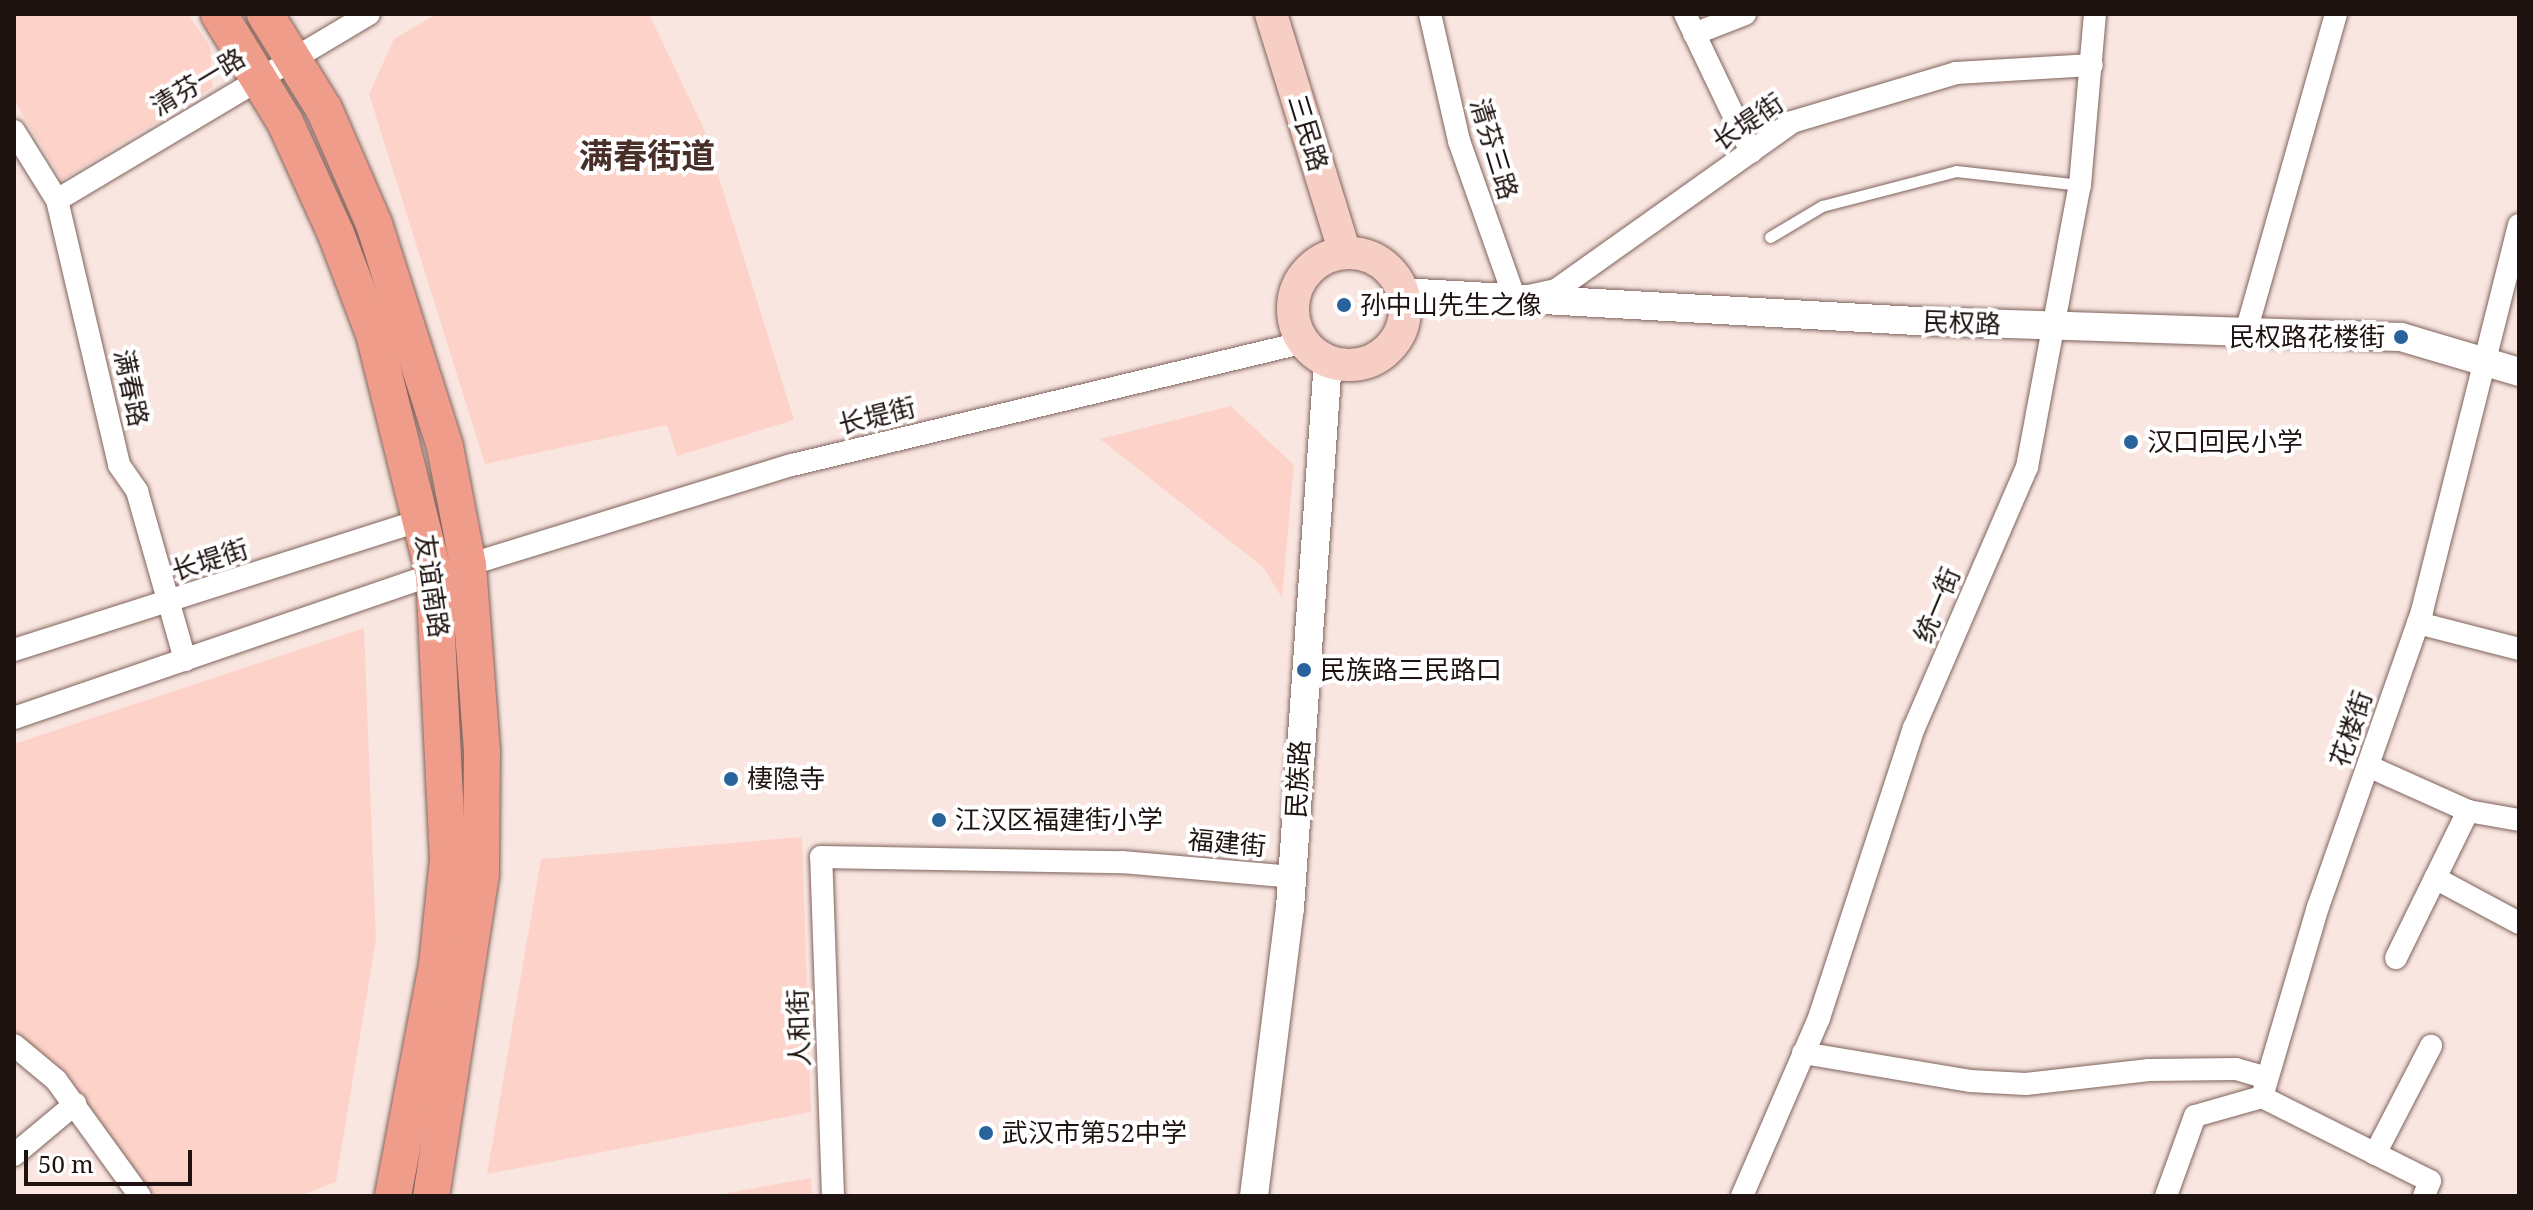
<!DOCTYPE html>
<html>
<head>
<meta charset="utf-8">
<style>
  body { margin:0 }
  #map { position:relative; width:2533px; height:1210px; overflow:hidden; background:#fae6e1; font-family:"Noto Serif","Noto Sans SC",serif }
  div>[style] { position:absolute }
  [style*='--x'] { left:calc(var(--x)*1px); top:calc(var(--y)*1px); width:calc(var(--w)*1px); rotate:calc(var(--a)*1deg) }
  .built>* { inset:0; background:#fdd3c9 }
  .roads { filter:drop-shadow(0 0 2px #7f635c) drop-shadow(0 0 2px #7f635c) }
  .service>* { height:11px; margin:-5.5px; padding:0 5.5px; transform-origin:5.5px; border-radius:5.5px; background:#fff }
  .minor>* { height:22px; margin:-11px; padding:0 11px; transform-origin:11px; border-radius:11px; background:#fff }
  .tertiary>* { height:28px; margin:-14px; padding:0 14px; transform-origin:14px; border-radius:14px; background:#fff }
  .secondary>* { height:32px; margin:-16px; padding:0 16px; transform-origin:16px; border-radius:16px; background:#f7cec4 }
  .secondary>.ring { margin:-16px; padding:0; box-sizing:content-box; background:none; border:32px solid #f7cec4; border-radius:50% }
  .primary>* { height:36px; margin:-18px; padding:0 18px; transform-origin:18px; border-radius:18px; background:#ef9c8a }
  .dots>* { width:22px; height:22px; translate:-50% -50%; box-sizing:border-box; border:4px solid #fff; border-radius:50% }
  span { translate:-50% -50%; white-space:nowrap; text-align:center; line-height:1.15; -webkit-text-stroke:8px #fff; paint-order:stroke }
  .street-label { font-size:26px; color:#1f1311 }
  .poi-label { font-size:26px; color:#1f1311 }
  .left { translate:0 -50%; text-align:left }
  .right { translate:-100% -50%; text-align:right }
  .district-label { font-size:34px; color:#492f29; font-weight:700 }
  .frame { position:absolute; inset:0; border:16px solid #1f1311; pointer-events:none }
  .scale { position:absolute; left:24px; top:1150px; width:168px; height:36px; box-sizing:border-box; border:4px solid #1f1311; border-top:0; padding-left:10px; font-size:24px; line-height:28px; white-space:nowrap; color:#1f1311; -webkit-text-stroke:6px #fff; paint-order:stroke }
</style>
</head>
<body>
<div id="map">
  <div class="built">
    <i style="clip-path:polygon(14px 14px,188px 14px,210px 46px,213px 87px,62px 180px,14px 100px)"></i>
    <i style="clip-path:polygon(437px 14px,649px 14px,704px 129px,794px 420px,677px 456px,667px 425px,485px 464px,369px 94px,394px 39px)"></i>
    <i style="clip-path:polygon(1231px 406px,1294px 465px,1282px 598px,1264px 568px,1100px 439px)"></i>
    <i style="clip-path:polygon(364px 628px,376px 939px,336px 1182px,299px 1196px,155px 1196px,59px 1066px,14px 1031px,14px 744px)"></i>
    <i style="clip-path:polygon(802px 837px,811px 1112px,487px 1174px,541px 859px)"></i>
    <i style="clip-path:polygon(811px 1178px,812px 1196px,711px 1196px)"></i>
  </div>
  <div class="roads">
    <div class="service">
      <i style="--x:1770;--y:237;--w:61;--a:-30.8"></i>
      <i style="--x:1822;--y:206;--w:138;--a:-14.6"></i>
      <i style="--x:1956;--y:171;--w:125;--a:6.4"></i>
    </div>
    <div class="minor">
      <i style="--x:1430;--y:14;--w:130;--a:77.1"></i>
      <i style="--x:1459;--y:141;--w:168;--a:70.5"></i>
      <i style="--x:1515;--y:299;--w:42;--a:-12.4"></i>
      <i style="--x:1556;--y:290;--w:290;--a:-35.4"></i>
      <i style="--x:1792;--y:122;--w:171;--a:-16.6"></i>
      <i style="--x:1956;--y:73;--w:136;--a:-3.4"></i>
      <i style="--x:1685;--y:14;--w:153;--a:64.4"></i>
      <i style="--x:1694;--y:34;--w:55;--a:-21.4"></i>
      <i style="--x:14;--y:131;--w:81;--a:58.1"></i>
      <i style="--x:57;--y:200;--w:272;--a:76.8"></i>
      <i style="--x:119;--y:465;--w:32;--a:55"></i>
      <i style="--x:137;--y:491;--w:176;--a:74.1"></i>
      <i style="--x:57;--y:200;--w:363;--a:-30.8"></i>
      <i style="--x:2246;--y:332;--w:330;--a:-74.2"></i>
      <i style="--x:468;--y:565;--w:339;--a:-17.2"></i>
      <i style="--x:792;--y:465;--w:528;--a:-13.48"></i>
      <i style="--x:2418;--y:623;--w:104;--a:14.4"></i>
      <i style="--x:14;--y:650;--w:428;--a:-17.7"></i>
      <i style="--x:14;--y:718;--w:444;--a:-18.9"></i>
      <i style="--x:2368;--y:766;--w:110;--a:24.2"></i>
      <i style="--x:2468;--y:811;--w:52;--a:10"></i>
      <i style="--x:2435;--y:878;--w:95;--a:28.2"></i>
      <i style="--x:2396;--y:958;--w:164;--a:-63.9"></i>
      <i style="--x:14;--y:1045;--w:55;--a:39.8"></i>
      <i style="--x:56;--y:1080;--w:143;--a:54.1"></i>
      <i style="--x:1803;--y:1053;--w:169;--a:9.5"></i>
      <i style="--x:1970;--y:1081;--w:56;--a:3.1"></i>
      <i style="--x:2026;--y:1084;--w:124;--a:-6.5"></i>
      <i style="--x:2149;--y:1070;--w:87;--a:-0.7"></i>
      <i style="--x:2236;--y:1069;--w:32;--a:16"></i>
      <i style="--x:2262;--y:1097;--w:198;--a:-73.6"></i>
      <i style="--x:2318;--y:907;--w:314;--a:-70.6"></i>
      <i style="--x:2422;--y:611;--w:398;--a:-75.9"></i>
      <i style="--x:2262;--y:1097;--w:188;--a:26.6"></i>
      <i style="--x:2430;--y:1181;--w:16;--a:112"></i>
      <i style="--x:2375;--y:1154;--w:122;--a:-62.6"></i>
      <i style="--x:14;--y:1155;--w:80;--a:-39.9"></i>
      <i style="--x:833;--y:1196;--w:339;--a:-92"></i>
      <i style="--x:821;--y:857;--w:301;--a:1"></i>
      <i style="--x:1122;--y:862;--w:171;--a:5"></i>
      <i style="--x:1742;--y:1196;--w:194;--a:-66.6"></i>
      <i style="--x:1819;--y:1018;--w:305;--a:-71.9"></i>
      <i style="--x:1914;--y:728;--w:284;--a:-66.6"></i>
      <i style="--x:2027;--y:467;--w:287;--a:-79.4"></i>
      <i style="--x:2080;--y:185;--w:172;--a:-85"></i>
      <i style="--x:2166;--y:1196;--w:85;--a:-70.1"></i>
      <i style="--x:2195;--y:1116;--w:70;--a:-15.8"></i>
    </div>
    <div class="tertiary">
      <i style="--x:1401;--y:292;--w:517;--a:3.22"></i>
      <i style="--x:1917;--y:321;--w:484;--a:1.9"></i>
      <i style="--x:2401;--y:337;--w:123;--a:16.5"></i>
      <i style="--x:1254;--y:1196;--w:290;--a:-82.9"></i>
      <i style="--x:1290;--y:908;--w:548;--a:-86.03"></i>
    </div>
    <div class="secondary">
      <i style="--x:1271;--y:14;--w:250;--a:72.8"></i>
      <i class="ring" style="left:1293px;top:253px;width:80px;height:80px"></i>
    </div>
    <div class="primary">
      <i style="--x:219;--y:14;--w:127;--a:58.6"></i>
      <i style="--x:285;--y:122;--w:123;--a:65.5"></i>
      <i style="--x:336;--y:234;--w:107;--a:69.2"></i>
      <i style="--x:374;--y:334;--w:247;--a:76"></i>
      <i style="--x:434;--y:574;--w:285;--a:87.2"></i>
      <i style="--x:448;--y:859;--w:107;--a:95.9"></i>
      <i style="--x:437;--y:965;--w:235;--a:100.8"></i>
      <i style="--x:265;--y:14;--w:112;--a:58.2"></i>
      <i style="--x:324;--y:109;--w:125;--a:66.5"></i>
      <i style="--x:374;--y:224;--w:234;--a:72.3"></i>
      <i style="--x:445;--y:447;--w:120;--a:79"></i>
      <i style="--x:468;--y:565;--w:187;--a:85.7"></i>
      <i style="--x:482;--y:751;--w:123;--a:90.5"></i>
      <i style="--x:481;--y:874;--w:326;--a:98.8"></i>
    </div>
  </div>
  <div class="dots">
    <i style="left:1344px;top:305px;background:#29639b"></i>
    <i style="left:2401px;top:337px;background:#29639b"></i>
    <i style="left:2131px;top:442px;background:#29639b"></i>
    <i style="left:1304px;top:670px;background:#29639b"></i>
    <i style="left:731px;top:779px;background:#29639b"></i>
    <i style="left:939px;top:820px;background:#29639b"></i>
    <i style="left:986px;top:1133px;background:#29639b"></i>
  </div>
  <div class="street-label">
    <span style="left:198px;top:82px;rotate:-31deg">清芬一路</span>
    <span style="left:1748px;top:122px;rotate:-34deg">长堤街</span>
    <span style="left:1308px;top:133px;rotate:73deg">三民路</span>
    <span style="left:1494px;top:149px;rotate:73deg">清芬三路</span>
    <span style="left:1962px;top:323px;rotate:2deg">民权路</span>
    <span style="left:131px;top:388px;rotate:78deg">满春路</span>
    <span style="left:877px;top:416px;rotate:-14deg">长堤街</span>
    <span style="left:210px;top:560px;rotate:-18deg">长堤街</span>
    <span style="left:432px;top:586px;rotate:82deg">友谊南路</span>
    <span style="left:1937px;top:605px;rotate:-67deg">统一街</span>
    <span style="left:2351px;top:729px;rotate:-71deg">花楼街</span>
    <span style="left:1298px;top:779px;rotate:-87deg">民族路</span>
    <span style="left:1227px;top:843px;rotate:5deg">福建街</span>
    <span style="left:799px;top:1028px;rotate:-92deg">人和街</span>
  </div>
  <div class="poi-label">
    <span class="left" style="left:1360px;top:305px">孙中山先生之像</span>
    <span class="right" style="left:2385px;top:337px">民权路花楼街</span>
    <span class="left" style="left:2147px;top:442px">汉口回民小学</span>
    <span class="left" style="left:1320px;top:670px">民族路三民路口</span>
    <span class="left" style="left:747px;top:779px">棲隐寺</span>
    <span class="left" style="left:955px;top:820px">江汉区福建街小学</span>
    <span class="left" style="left:1002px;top:1133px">武汉市第52中学</span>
  </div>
  <div class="district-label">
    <span style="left:647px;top:156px">满春街道</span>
  </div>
  <div class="frame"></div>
  <div class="scale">50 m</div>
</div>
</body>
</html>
